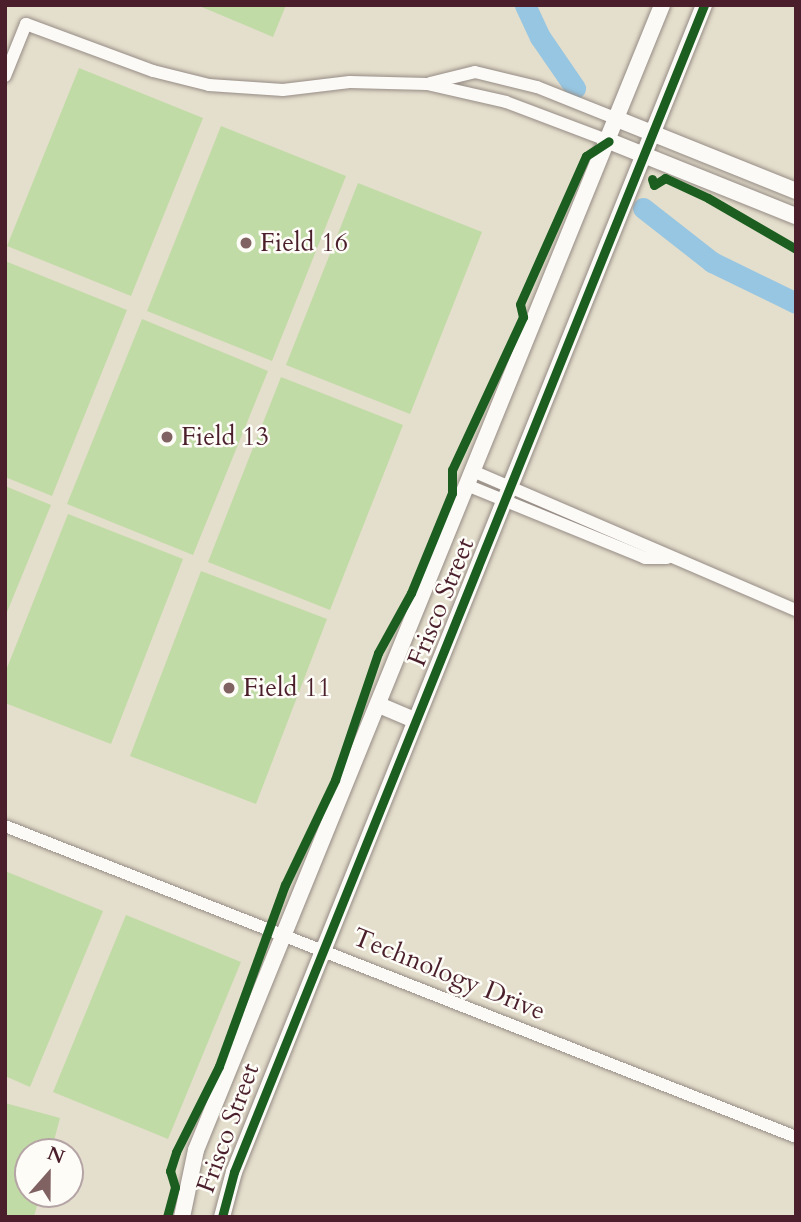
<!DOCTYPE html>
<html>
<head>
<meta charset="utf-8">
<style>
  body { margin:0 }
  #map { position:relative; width:801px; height:1222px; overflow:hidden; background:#e4decc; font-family:Cardo,serif }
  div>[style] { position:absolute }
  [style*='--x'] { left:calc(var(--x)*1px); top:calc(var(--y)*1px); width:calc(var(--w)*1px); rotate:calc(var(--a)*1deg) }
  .green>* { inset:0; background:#c1dba6 }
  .river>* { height:21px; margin:-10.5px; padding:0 10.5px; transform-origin:10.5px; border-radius:10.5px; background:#96c6e2 }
  .roads { filter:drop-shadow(0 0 2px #968c85) drop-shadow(0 0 2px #968c85) }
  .minor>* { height:12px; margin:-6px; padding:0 6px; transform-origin:6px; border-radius:6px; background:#fbfaf7 }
  .tertiary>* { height:16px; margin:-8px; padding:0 8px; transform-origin:8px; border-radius:8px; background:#fbfaf7 }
  .cycleway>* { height:9px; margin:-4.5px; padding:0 4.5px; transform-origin:4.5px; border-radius:4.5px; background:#1b5e20 }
  .dots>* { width:19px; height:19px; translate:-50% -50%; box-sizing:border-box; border:4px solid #fdfcf7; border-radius:50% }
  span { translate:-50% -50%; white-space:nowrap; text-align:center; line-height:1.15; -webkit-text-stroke:5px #fdfcf7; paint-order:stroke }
  .poi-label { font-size:26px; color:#4a1f2b }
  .left { translate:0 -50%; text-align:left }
  .street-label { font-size:26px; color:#4a1f2b }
  .frame { position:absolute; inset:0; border:7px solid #4a1f2b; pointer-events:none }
  .north { position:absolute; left:14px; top:1138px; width:70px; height:70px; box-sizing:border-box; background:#fdfcf7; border:2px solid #b5a4a5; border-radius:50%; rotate:21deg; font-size:19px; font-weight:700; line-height:28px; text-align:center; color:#4a1f2b }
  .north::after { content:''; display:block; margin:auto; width:24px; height:32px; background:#806263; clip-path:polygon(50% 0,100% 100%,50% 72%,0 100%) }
</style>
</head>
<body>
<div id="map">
  <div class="green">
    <i style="clip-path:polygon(197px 5px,286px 5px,273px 37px)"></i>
    <i style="clip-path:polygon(79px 68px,203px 118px,131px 296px,7px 246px)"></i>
    <i style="clip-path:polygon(221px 126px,346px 176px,272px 361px,147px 311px)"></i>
    <i style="clip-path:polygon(358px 183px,482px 232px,410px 414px,286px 365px)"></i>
    <i style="clip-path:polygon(5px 261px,127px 310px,52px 496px,5px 477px)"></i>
    <i style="clip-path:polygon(142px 319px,268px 371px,193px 555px,67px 504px)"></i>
    <i style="clip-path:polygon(281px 377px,403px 425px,330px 610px,208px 562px)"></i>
    <i style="clip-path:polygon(5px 486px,51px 505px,5px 617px)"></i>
    <i style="clip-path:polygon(68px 514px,183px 559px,111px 744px,5px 703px,5px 673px)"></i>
    <i style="clip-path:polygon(201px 571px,327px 619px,256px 804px,130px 756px)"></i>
    <i style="clip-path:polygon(5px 871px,103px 911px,30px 1087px,5px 1076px)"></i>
    <i style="clip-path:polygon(126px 915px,241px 962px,168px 1139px,53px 1092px)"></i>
    <i style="clip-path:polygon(5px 1103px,60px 1118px,51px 1152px,28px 1152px,28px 1194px,40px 1194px,34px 1217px,5px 1217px)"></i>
  </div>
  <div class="river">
    <i style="--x:525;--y:5;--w:35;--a:65"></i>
    <i style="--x:540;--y:37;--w:62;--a:55.5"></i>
    <i style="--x:643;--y:208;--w:88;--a:38"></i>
    <i style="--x:712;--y:262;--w:93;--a:26"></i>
  </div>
  <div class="roads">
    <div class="minor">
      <i style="--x:5;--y:76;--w:56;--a:-68"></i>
      <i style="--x:26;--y:24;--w:135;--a:20.3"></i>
      <i style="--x:153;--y:71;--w:58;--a:14"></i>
      <i style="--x:209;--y:85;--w:74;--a:3.9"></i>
      <i style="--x:283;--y:90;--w:67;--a:-6.8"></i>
      <i style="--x:350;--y:82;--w:77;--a:1.5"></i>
      <i style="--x:427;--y:84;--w:81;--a:12.8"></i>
      <i style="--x:506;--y:102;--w:110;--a:20.7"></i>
      <i style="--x:430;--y:83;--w:46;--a:-13.7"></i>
      <i style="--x:475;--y:72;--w:64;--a:13.6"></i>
      <i style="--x:537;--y:87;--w:86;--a:21.8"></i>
      <i style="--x:475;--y:472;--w:349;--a:23.3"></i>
      <i style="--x:469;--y:486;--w:190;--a:22.2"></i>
      <i style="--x:645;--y:558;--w:22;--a:0"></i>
      <i style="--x:5;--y:826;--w:850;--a:21.46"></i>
    </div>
    <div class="tertiary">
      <i style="--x:617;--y:119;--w:193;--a:21.9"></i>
      <i style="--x:609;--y:141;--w:201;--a:21.9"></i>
      <i style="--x:379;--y:705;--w:39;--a:23"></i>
      <i style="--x:182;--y:1217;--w:68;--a:-78.2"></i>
      <i style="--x:196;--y:1150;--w:1236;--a:-67.85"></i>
      <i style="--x:222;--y:1217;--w:47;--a:-75.1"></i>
      <i style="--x:234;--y:1172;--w:1258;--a:-68.06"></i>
    </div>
  </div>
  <div class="cycleway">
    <i style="--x:652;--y:179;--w:6;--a:72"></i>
    <i style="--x:654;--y:185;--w:13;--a:-32"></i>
    <i style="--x:665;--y:178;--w:47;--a:24.9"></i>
    <i style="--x:708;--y:198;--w:102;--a:30.1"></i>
    <i style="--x:167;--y:1217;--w:31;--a:-75"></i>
    <i style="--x:175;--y:1187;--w:17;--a:-107"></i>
    <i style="--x:170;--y:1171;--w:20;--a:-72"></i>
    <i style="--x:176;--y:1152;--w:96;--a:-63.4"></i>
    <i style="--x:219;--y:1066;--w:193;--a:-70"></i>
    <i style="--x:285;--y:885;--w:116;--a:-64.5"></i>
    <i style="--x:335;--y:780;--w:134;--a:-71.3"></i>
    <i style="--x:378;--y:653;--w:68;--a:-61.2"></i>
    <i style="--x:411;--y:593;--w:108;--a:-67.7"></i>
    <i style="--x:452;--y:493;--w:23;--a:-90"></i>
    <i style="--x:452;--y:470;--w:169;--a:-65.1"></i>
    <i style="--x:523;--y:317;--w:13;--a:-103"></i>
    <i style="--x:520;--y:304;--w:162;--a:-66"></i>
    <i style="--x:586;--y:156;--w:27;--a:-33"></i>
    <i style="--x:222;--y:1217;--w:47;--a:-75.1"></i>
    <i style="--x:234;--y:1172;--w:1258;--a:-68.06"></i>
  </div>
  <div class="dots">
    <i style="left:246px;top:243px;background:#806263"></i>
    <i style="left:167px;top:437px;background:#806263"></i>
    <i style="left:229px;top:688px;background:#806263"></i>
  </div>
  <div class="poi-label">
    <span class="left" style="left:260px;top:243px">Field 16</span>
    <span class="left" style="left:181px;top:437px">Field 13</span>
    <span class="left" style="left:243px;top:688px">Field 11</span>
  </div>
  <div class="street-label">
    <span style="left:441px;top:602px;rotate:-68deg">Frisco Street</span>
    <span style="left:449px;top:974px;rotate:22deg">Technology Drive</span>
    <span style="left:228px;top:1128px;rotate:-70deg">Frisco Street</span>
  </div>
  <div class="frame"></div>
  <div class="north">N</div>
</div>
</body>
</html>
